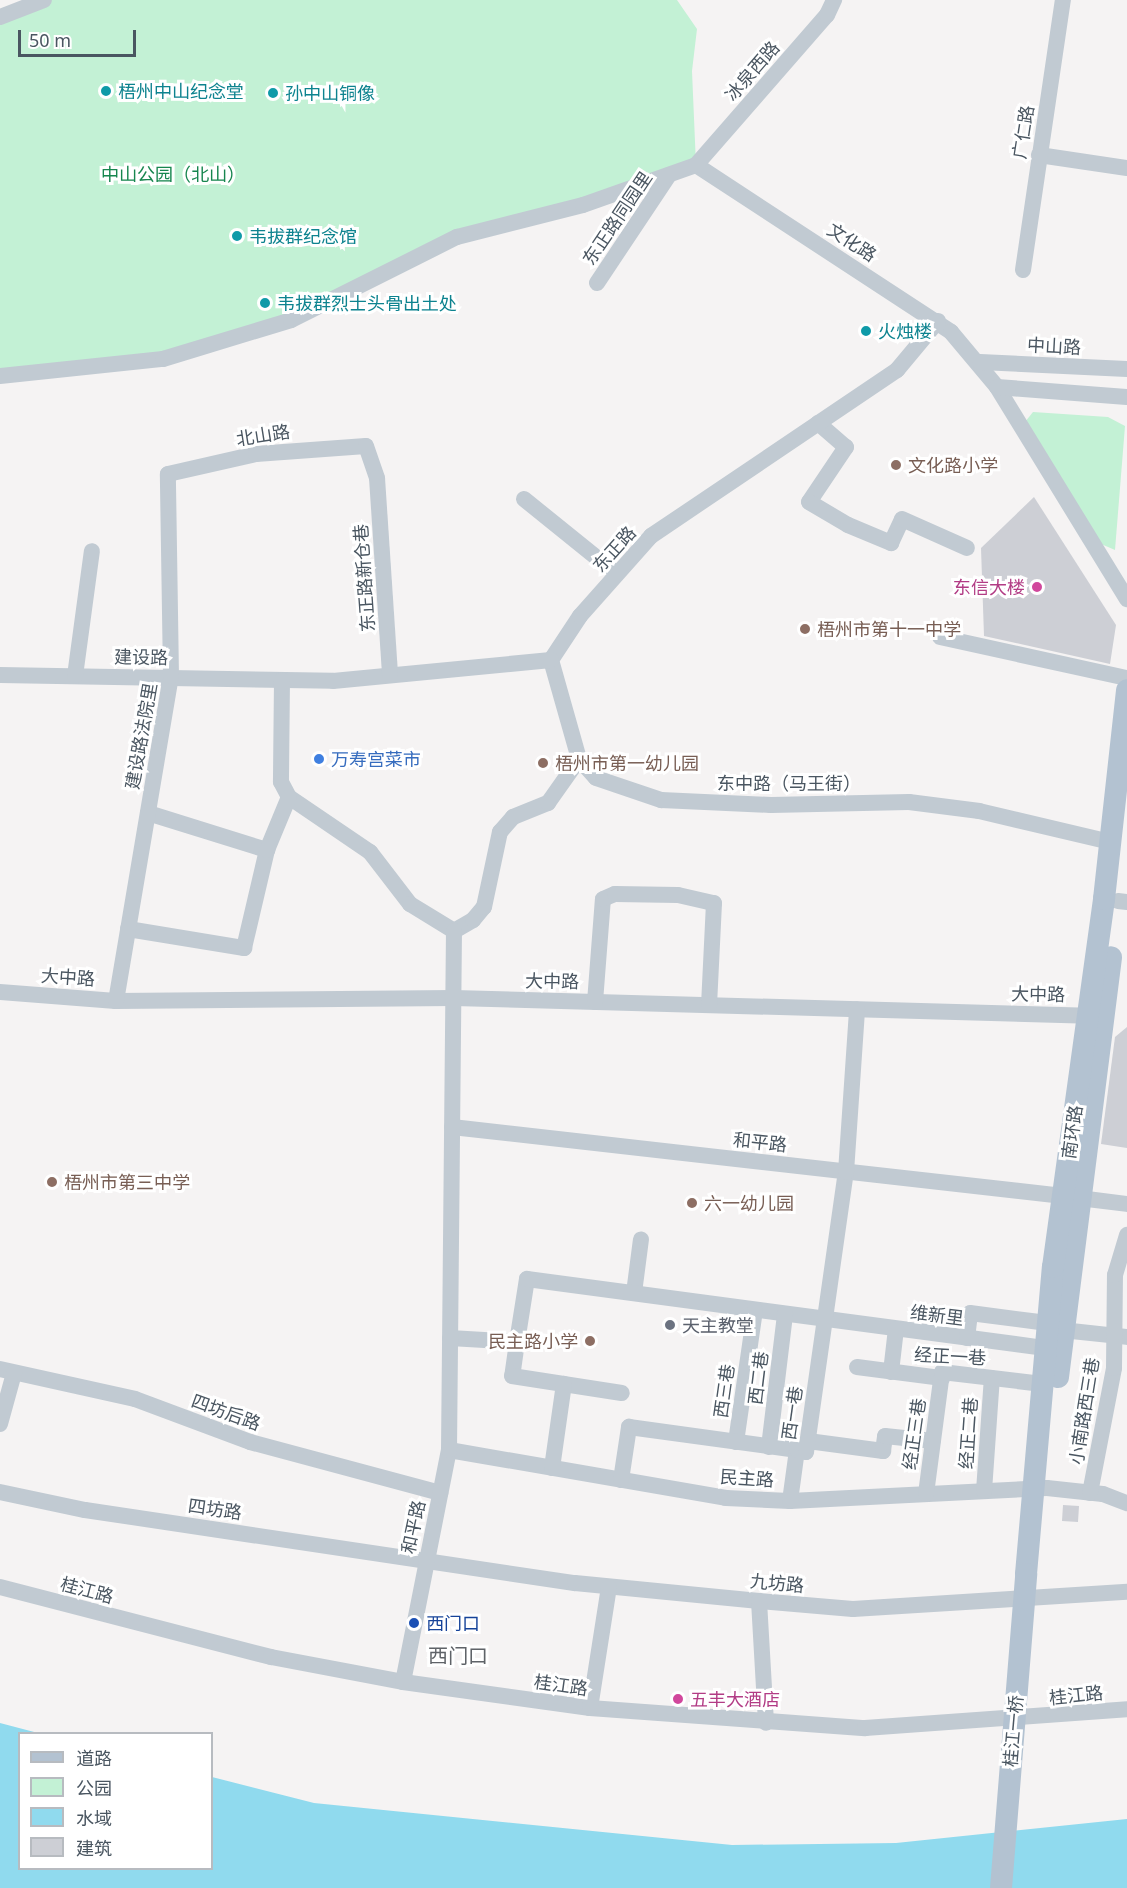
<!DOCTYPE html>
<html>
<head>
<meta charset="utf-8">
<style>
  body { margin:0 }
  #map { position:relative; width:1127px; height:1888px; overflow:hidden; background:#f5f3f3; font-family:"Noto Sans","Noto Sans SC",sans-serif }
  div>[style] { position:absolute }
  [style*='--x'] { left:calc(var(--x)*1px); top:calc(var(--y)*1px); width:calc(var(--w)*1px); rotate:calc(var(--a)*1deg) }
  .green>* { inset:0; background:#c3f1d5 }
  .water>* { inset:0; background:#90daee }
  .building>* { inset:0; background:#cdcfd5 }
  .minor>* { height:16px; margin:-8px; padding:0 8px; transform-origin:8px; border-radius:8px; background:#c1cad2 }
  .major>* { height:22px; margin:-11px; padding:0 11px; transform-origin:11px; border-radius:11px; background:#b3c2d1 }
  .major-bridge>* { height:22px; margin:-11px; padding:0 11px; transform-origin:11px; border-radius:11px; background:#b3c2d1 }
  .dots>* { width:16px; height:16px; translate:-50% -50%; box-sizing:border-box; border:3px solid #fff; border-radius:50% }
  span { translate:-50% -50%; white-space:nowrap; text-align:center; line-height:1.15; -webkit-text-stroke:6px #fff; paint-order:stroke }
  .street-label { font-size:18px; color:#4a5661 }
  .culture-label { font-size:18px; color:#0d838f }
  .left { translate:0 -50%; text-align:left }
  .park-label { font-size:18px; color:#17864f }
  .education-label { font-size:18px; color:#785e54 }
  .right { translate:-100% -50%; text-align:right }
  .hotel-label { font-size:18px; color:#b23c85 }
  .shop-label { font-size:18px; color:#366cbe }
  .worship-label { font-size:18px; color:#5b616d }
  .transit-label { font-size:18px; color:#164399 }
  .neighbourhood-label { font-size:20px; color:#5f6368 }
  .legend { position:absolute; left:18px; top:1732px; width:195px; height:138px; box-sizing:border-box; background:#fff; border:2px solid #b7bbc0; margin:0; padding:8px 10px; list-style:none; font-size:18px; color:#4a5661 }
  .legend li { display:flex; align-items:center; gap:12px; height:30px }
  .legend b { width:30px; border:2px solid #b7bbc0 }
  .scale { position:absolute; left:18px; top:30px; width:118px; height:27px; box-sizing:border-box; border:3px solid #4a5661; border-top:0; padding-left:8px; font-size:18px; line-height:21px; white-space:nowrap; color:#4a5661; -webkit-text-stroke:4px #fff; paint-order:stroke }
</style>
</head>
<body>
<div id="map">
  <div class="green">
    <i style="clip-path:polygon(44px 0,677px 0,697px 29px,692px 71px,696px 165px,457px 237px,291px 320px,163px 359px,0 379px,0 17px)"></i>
    <i style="clip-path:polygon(1033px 412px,1108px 417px,1125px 426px,1115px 550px,1101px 544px,1025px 422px)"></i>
  </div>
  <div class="water">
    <i style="clip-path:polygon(0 1723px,38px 1733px,20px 1734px,20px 1868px,212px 1868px,212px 1777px,314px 1803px,732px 1845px,896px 1843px,1127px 1819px,1127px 1888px,0 1888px)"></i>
  </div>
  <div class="building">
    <i style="clip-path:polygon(1034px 497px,1116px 625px,1110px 664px,984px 636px,981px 548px)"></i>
    <i style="clip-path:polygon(1127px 1027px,1127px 1148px,1101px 1144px,1115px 1037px)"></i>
    <i style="clip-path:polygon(1063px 1505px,1079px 1506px,1078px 1522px,1062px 1521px)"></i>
  </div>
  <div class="minor">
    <i style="--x:0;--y:17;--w:47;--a:-21.1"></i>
    <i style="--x:1039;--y:155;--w:89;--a:8.4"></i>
    <i style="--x:696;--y:165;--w:305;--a:33.2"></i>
    <i style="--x:951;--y:332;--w:72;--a:50.1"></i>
    <i style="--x:997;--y:387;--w:249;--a:58.5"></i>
    <i style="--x:1023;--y:270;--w:273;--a:-81.6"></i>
    <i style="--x:597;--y:283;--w:130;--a:-56.3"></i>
    <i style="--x:980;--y:362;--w:147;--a:2.7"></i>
    <i style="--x:0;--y:376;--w:164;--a:-6"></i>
    <i style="--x:163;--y:359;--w:134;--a:-16.9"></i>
    <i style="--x:291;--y:320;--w:186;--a:-26.6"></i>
    <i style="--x:457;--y:237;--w:130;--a:-14.3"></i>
    <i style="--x:583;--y:205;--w:120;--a:-19.5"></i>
    <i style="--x:696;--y:165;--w:199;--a:-48.9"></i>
    <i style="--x:827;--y:15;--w:17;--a:-65"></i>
    <i style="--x:997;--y:387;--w:130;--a:4.4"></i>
    <i style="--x:818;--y:423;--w:37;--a:41"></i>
    <i style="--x:846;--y:447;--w:66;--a:123.9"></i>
    <i style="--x:809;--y:502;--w:45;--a:30.5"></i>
    <i style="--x:848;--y:525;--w:47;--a:22.7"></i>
    <i style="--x:891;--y:543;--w:26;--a:-65"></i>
    <i style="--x:902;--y:519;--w:71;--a:24"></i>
    <i style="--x:524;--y:499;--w:119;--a:38.9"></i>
    <i style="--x:940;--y:637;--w:191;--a:12.4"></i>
    <i style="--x:551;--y:660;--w:103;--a:74.2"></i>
    <i style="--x:579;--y:759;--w:25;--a:48"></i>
    <i style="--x:596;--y:778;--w:69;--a:18.7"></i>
    <i style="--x:661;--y:800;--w:110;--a:2.6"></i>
    <i style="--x:771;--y:805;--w:138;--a:-1.2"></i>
    <i style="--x:909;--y:802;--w:71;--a:7.3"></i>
    <i style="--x:979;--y:811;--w:135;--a:13.3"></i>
    <i style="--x:551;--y:660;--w:53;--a:-56.6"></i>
    <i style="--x:580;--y:616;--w:107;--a:-48.4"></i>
    <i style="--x:651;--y:536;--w:297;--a:-34"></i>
    <i style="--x:897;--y:370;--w:64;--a:-50.1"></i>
    <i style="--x:0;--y:675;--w:333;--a:1"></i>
    <i style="--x:333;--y:681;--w:219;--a:-5.5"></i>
    <i style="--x:75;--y:676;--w:126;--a:-82.3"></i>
    <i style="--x:282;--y:680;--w:102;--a:90.6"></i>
    <i style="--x:281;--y:782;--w:17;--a:62"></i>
    <i style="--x:289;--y:797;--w:98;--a:34.2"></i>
    <i style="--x:370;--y:852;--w:66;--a:52.4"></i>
    <i style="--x:410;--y:904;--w:52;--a:31.5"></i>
    <i style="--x:148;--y:813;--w:125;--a:17.3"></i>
    <i style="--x:1118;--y:901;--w:9;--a:6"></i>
    <i style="--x:128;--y:929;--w:118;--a:9.3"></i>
    <i style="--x:244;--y:948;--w:101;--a:-76.8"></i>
    <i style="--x:267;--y:850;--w:57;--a:-67.5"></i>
    <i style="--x:454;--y:931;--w:22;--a:-30"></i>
    <i style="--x:473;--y:920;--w:17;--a:-50"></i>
    <i style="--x:484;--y:907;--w:77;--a:-78"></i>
    <i style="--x:500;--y:832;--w:20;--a:-49"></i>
    <i style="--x:513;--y:817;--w:38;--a:-22"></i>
    <i style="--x:548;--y:803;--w:54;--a:-54.8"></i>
    <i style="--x:0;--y:992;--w:116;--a:4.4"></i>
    <i style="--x:116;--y:1001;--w:338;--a:-0.5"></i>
    <i style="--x:454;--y:998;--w:643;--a:1.6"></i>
    <i style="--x:116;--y:1001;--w:330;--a:-80.4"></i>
    <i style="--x:171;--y:676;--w:202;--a:-90.9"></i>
    <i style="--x:168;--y:474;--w:90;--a:-12.8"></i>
    <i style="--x:256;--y:454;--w:110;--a:-4.2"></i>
    <i style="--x:366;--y:446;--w:34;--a:71"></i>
    <i style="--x:377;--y:478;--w:197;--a:86.2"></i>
    <i style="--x:595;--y:1002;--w:103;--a:-85.6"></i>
    <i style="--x:603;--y:899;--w:13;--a:-23"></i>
    <i style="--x:615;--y:894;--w:63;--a:0.9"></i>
    <i style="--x:678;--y:895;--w:37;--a:13"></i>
    <i style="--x:714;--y:903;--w:102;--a:92.8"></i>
    <i style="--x:452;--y:1127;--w:615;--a:6.44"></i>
    <i style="--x:1079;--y:1198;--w:48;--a:7.1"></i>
    <i style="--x:634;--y:1293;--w:54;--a:-82.6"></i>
    <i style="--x:1062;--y:1330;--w:65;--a:6.1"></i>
    <i style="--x:450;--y:1338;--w:67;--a:3.4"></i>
    <i style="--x:517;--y:1342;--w:64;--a:-81"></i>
    <i style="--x:527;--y:1279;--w:523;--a:7.59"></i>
    <i style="--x:967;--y:1338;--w:25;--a:-83"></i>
    <i style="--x:970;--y:1313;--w:78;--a:7.4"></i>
    <i style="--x:517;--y:1342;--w:34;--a:98"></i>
    <i style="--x:512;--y:1376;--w:111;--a:8.8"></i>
    <i style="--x:857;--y:1367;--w:86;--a:7.4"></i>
    <i style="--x:0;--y:1369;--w:138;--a:12.5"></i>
    <i style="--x:135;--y:1399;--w:123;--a:20.5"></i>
    <i style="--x:250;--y:1442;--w:197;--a:15"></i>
    <i style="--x:891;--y:1372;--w:43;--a:-83.4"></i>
    <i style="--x:0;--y:1424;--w:53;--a:-74.6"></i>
    <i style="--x:808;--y:1441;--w:76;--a:7.6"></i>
    <i style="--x:883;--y:1451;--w:15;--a:-82"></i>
    <i style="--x:885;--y:1436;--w:48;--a:5.9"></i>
    <i style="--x:736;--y:1442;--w:133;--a:-81.8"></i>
    <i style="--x:769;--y:1447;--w:134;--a:-83.1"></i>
    <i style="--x:449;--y:1450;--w:281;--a:9.8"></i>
    <i style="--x:726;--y:1498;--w:64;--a:2.7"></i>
    <i style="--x:790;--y:1501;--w:257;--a:-2.9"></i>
    <i style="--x:1047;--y:1488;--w:56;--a:6.1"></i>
    <i style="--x:1103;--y:1494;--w:26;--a:21"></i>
    <i style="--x:552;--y:1468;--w:85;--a:-81.9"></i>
    <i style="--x:621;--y:1480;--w:54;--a:-81.4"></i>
    <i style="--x:629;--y:1427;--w:170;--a:7.8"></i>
    <i style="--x:984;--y:1491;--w:113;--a:-86"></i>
    <i style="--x:0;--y:1492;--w:87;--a:12"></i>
    <i style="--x:85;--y:1510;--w:495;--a:8.5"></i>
    <i style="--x:575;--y:1583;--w:185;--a:5.6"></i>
    <i style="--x:759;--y:1601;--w:94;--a:4.9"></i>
    <i style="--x:853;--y:1609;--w:275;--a:-3.6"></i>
    <i style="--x:1090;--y:1493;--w:127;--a:-79.1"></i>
    <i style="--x:1114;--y:1368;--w:93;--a:-89.4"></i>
    <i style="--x:1115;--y:1275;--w:42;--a:-73.3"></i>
    <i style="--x:926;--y:1494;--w:123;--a:-82.5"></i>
    <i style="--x:942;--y:1372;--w:101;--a:6.8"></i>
    <i style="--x:790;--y:1501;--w:51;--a:-82.2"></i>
    <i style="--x:797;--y:1450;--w:9;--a:13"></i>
    <i style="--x:806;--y:1452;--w:283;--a:-81.9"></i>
    <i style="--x:846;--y:1172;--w:163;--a:-86.1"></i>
    <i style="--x:0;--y:1587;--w:280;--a:14.5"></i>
    <i style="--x:271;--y:1657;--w:134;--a:10.7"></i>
    <i style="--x:403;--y:1682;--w:189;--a:7.9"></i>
    <i style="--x:590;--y:1708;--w:276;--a:4.2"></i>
    <i style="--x:865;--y:1728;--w:263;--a:-4.1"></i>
    <i style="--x:759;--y:1601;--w:122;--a:86.7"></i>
    <i style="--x:403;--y:1682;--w:237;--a:-78.8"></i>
    <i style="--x:449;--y:1450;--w:519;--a:-89.45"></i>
    <i style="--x:590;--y:1708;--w:122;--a:-81.1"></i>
  </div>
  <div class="major">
    <i style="--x:1058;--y:1377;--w:423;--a:-82.8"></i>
    <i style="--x:1026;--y:1574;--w:308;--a:-85"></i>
    <i style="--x:1053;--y:1267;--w:372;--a:-82.1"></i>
    <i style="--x:1104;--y:899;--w:210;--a:-83.7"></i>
  </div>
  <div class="major-bridge">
    <i style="--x:1001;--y:1888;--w:315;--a:-85.4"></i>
  </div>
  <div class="dots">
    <i style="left:106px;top:91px;background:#0f9aa8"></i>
    <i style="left:273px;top:93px;background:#0f9aa8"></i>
    <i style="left:237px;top:236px;background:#0f9aa8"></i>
    <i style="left:265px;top:303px;background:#0f9aa8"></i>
    <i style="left:866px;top:331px;background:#0f9aa8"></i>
    <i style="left:896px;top:465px;background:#8d6e63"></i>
    <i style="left:1037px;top:587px;background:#d1479c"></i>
    <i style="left:805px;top:629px;background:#8d6e63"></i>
    <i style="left:319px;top:759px;background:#3f7fe0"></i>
    <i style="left:543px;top:763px;background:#8d6e63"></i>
    <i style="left:52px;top:1182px;background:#8d6e63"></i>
    <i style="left:692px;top:1203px;background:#8d6e63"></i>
    <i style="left:670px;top:1325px;background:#6b7280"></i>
    <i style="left:590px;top:1341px;background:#8d6e63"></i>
    <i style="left:414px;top:1623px;background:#1a4fb4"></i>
    <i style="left:678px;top:1699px;background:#d1479c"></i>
  </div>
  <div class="street-label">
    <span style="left:752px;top:71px;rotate:-49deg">冰泉西路</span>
    <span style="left:1023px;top:132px;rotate:-81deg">广仁路</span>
    <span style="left:617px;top:218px;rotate:-56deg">东正路同园里</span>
    <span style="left:852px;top:242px;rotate:33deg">文化路</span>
    <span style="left:1054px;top:346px;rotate:3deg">中山路</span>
    <span style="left:263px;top:435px;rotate:-9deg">北山路</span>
    <span style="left:614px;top:549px;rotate:-48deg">东正路</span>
    <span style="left:364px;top:578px;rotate:-94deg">东正路新仓巷</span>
    <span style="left:141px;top:657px;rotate:1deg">建设路</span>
    <span style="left:141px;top:736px;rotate:-80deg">建设路法院里</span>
    <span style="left:789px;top:783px">东中路（马王街）</span>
    <span style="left:68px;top:977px;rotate:4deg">大中路</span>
    <span style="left:552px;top:981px;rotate:1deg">大中路</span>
    <span style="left:1038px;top:994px;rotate:1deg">大中路</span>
    <span style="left:1072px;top:1132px;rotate:-82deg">南环路</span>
    <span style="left:760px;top:1142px;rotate:6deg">和平路</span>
    <span style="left:937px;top:1315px;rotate:7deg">维新里</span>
    <span style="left:950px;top:1356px;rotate:3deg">经正一巷</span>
    <span style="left:758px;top:1378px;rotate:-83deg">西二巷</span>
    <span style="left:724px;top:1391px;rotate:-82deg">西三巷</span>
    <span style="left:1084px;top:1411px;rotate:-81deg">小南路西三巷</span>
    <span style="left:226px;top:1412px;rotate:20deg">四坊后路</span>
    <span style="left:792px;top:1413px;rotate:-82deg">西一巷</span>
    <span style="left:968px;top:1433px;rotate:-86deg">经正二巷</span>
    <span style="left:914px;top:1434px;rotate:-82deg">经正三巷</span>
    <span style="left:747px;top:1478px;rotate:4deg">民主路</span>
    <span style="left:215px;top:1509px;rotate:8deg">四坊路</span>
    <span style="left:413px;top:1527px;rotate:-78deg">和平路</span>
    <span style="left:777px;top:1583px;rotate:5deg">九坊路</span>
    <span style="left:87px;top:1590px;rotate:15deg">桂江路</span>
    <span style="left:561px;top:1685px;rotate:8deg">桂江路</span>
    <span style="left:1076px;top:1695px;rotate:-6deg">桂江路</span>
    <span style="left:1013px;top:1731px;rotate:-85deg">桂江一桥</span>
  </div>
  <div class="culture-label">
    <span class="left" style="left:118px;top:91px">梧州中山纪念堂</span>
    <span class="left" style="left:285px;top:93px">孙中山铜像</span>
    <span class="left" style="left:249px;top:236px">韦拔群纪念馆</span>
    <span class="left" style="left:277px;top:303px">韦拔群烈士头骨出土处</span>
    <span class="left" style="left:878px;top:331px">火烛楼</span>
  </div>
  <div class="park-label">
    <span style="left:173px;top:174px">中山公园（北山）</span>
  </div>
  <div class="education-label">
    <span class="left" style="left:908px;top:465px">文化路小学</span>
    <span class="left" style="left:817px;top:629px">梧州市第十一中学</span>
    <span class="left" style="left:555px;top:763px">梧州市第一幼儿园</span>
    <span class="left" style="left:64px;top:1182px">梧州市第三中学</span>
    <span class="left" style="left:704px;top:1203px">六一幼儿园</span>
    <span class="right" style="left:578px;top:1341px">民主路小学</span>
  </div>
  <div class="hotel-label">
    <span class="right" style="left:1025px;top:587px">东信大楼</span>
    <span class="left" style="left:690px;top:1699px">五丰大酒店</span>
  </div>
  <div class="shop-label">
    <span class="left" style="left:331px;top:759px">万寿宫菜市</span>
  </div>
  <div class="worship-label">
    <span class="left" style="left:682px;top:1325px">天主教堂</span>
  </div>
  <div class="transit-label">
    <span class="left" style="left:426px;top:1623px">西门口</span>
  </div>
  <div class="neighbourhood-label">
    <span style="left:458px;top:1655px">西门口</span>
  </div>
  <ul class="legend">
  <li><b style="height:8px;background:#b3c2d1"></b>道路</li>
  <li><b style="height:16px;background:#c3f1d5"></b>公园</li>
  <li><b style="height:16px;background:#90daee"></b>水域</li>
  <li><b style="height:16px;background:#cdcfd5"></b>建筑</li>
  </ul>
  <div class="scale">50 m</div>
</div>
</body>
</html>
